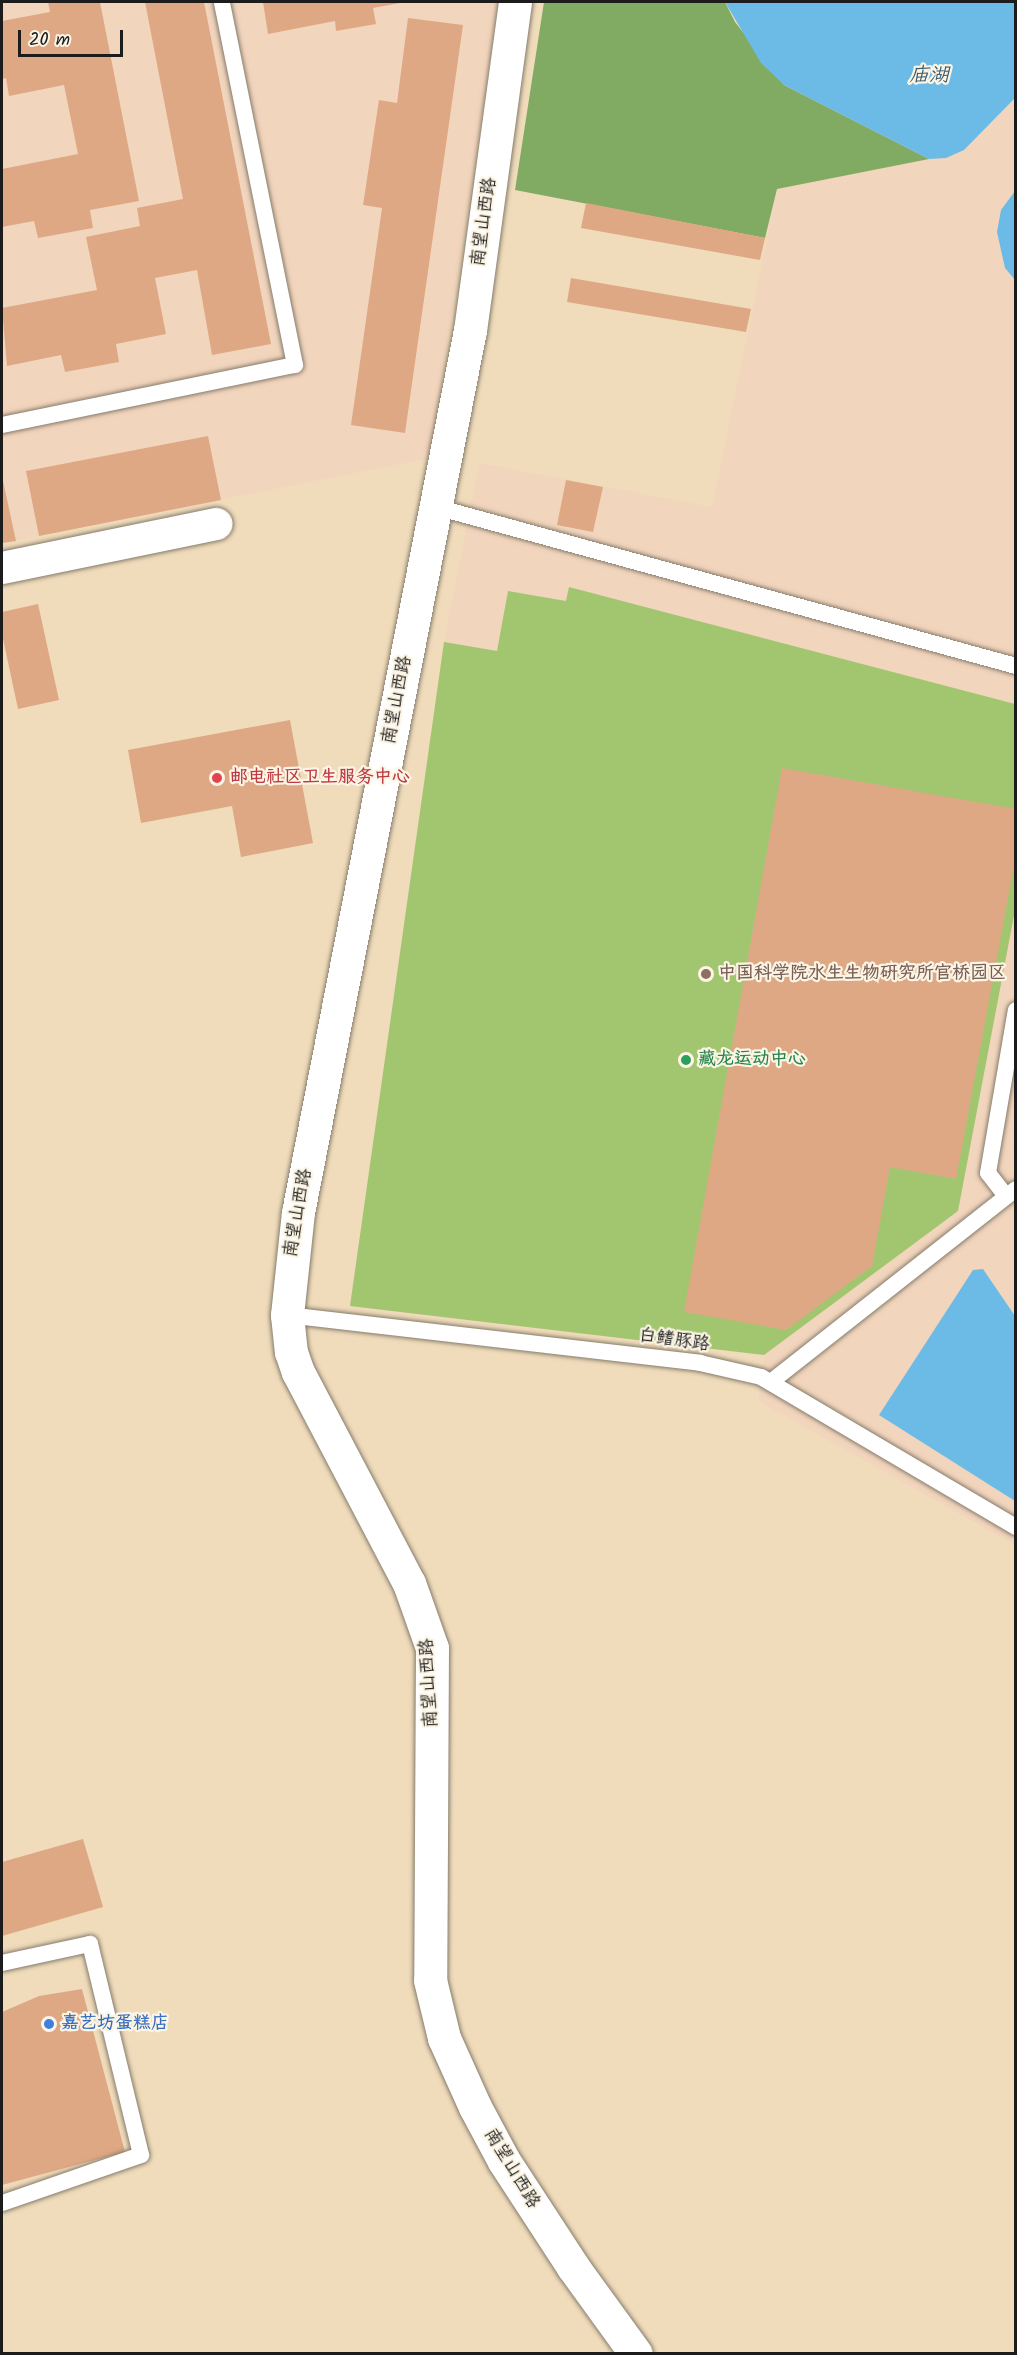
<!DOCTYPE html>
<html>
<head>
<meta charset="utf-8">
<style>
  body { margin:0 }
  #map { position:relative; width:1017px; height:2355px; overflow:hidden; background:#f0dcbb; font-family:Kalam,"LXGW WenKai TC",sans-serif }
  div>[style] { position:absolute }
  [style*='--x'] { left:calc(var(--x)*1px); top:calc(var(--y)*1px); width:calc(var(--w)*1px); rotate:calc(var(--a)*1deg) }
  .built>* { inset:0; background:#f2d5bd }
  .green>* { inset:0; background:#a2c670 }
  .forest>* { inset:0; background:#81ab62 }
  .water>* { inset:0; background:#6bbbe6 }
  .building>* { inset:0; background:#dfa884 }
  .roads { filter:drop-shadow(0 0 2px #867c6c) drop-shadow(0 0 2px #867c6c) }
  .lane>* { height:16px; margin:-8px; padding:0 8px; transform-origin:8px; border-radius:8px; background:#fff }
  .street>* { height:32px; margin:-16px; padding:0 16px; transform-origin:16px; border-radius:16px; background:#fff }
  .secondary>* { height:33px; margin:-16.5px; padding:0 16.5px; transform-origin:16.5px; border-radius:16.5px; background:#fff }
  .dots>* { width:16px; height:16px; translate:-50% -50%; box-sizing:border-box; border:3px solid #fcf5e5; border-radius:50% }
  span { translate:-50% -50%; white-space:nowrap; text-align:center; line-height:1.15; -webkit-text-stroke:4.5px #fcf5e5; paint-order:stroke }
  .street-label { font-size:18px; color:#1c1c1c }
  .health-label { font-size:18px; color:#be3a42; font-weight:700 }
  .left { translate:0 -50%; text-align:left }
  .education-label { font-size:18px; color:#785e54; font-weight:700 }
  .leisure-label { font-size:18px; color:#27864d; font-weight:700 }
  .shop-label { font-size:18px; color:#366cbe; font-weight:700 }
  .water-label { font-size:20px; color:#3c5c6d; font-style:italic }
  .frame { position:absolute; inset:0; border:3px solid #1c1c1c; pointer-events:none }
  .scale { position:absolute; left:18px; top:30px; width:105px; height:27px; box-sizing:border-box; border:3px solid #1c1c1c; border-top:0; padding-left:8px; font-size:18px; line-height:21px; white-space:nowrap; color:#1c1c1c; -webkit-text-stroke:4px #fcf5e5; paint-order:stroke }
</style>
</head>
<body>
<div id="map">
  <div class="built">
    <i style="clip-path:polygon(2px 2px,499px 2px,430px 458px,2px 543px)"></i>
    <i style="clip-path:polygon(1015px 22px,1015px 1545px,758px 1401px,764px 1355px,350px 1306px,444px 642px,479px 463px,712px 507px,777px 189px)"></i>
  </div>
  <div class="green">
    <i style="clip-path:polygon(569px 587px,1015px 704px,1015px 910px,958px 1211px,764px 1355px,350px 1306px,444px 642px,497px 651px,508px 591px,566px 601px)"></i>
  </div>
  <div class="forest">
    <i style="clip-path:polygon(544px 2px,725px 2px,735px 22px,784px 85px,929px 159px,777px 189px,765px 238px,515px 190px)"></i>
  </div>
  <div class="water">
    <i style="clip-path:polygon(725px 2px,1015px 2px,1015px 98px,964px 150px,946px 158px,929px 159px,784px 85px,761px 63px)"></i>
    <i style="clip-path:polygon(1015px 191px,1015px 280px,1005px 268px,997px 232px,1001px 210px)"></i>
    <i style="clip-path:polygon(983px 1269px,1015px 1316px,1015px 1501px,879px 1415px,973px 1270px)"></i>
  </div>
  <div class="building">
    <i style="clip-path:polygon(48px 2px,100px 2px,139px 201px,90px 210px,93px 228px,38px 238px,34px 221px,2px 227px,2px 169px,78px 154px,64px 85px,9px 96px,6px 78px,2px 79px,2px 21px,50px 12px)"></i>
    <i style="clip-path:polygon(145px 2px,204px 2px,271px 344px,212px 355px,197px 270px,155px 278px,166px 334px,116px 344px,119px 362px,65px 372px,61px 355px,7px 366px,2px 308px,97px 290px,86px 237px,140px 226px,137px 208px,183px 199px)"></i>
    <i style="clip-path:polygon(263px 2px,400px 2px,400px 3px,373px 8px,376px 24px,336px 31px,335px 21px,268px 34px)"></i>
    <i style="clip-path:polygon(408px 18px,463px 25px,405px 433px,351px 425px,382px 208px,363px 205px,379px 100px,397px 103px)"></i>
    <i style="clip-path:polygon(586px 203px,765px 238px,760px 260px,581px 228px)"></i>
    <i style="clip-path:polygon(571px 278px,751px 309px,746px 332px,567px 302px)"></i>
    <i style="clip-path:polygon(208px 436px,221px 500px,39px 536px,26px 471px)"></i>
    <i style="clip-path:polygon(2px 476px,16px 541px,2px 543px)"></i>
    <i style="clip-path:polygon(566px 480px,603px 487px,593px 532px,557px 525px)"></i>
    <i style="clip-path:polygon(38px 604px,59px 700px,18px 709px,2px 634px,2px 612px)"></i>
    <i style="clip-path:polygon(290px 720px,313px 843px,241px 857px,232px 806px,141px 823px,128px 750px)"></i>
    <i style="clip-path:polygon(782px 768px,1016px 809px,1016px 854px,956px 1179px,890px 1167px,872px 1266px,786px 1330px,684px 1312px)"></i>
    <i style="clip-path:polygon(83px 1839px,103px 1907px,2px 1936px,2px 1862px)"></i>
    <i style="clip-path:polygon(82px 1989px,125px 2152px,2px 2185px,2px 2012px,39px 1996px)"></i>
  </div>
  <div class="roads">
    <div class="lane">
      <i style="--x:2;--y:425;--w:299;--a:-11.6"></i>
      <i style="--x:295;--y:365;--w:370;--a:-101.4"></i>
      <i style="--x:436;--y:507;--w:601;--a:15.33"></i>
      <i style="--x:1006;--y:1196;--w:29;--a:-128"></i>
      <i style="--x:988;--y:1173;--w:165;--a:-80.3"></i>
      <i style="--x:287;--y:1315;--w:416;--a:6.6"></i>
      <i style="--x:700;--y:1363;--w:63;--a:12.9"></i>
      <i style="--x:761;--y:1377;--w:296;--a:30.5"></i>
      <i style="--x:772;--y:1381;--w:310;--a:-38.2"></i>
      <i style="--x:2;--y:1963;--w:90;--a:-12.2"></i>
      <i style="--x:90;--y:1944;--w:217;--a:76.4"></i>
      <i style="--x:141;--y:2155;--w:147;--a:160.9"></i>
    </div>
    <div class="street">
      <i style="--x:2;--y:568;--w:219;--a:-11.6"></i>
    </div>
    <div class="secondary">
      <i style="--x:515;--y:2;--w:331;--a:97.8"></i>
      <i style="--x:470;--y:330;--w:899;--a:101.03"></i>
      <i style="--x:298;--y:1212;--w:104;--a:96.1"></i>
      <i style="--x:287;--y:1315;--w:37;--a:84"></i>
      <i style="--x:291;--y:1352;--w:21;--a:71"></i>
      <i style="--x:298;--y:1372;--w:238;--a:62.3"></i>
      <i style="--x:409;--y:1583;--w:69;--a:70.5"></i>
      <i style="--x:432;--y:1648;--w:332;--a:90.3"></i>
      <i style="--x:430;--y:1980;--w:60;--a:76.4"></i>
      <i style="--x:444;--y:2038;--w:76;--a:65.8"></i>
      <i style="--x:475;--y:2107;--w:61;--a:61.8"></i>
      <i style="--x:504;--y:2161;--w:126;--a:56.9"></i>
      <i style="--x:573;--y:2267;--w:107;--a:54.1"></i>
    </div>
  </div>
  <div class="dots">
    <i style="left:217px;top:778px;background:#e0444e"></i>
    <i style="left:706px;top:974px;background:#8d6e63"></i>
    <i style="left:686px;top:1060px;background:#2e9e5b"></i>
    <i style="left:49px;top:2024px;background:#3f7fe0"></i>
  </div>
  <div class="street-label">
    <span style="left:485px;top:222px;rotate:-82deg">南望山西路</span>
    <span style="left:398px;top:700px;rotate:-79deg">南望山西路</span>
    <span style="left:299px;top:1213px;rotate:-80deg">南望山西路</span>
    <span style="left:674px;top:1341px;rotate:8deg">白鳍豚路</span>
    <span style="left:430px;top:1683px;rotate:-93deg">南望山西路</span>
    <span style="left:511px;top:2169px;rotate:59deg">南望山西路</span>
  </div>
  <div class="health-label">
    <span class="left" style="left:230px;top:778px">邮电社区卫生服务中心</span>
  </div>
  <div class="education-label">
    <span class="left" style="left:718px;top:974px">中国科学院水生生物研究所官桥园区</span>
  </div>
  <div class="leisure-label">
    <span class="left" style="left:698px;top:1060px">藏龙运动中心</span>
  </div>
  <div class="shop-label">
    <span class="left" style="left:61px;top:2024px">嘉艺坊蛋糕店</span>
  </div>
  <div class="water-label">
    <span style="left:929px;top:76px">庙湖</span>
  </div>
  <div class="frame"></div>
  <div class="scale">20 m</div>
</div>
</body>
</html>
